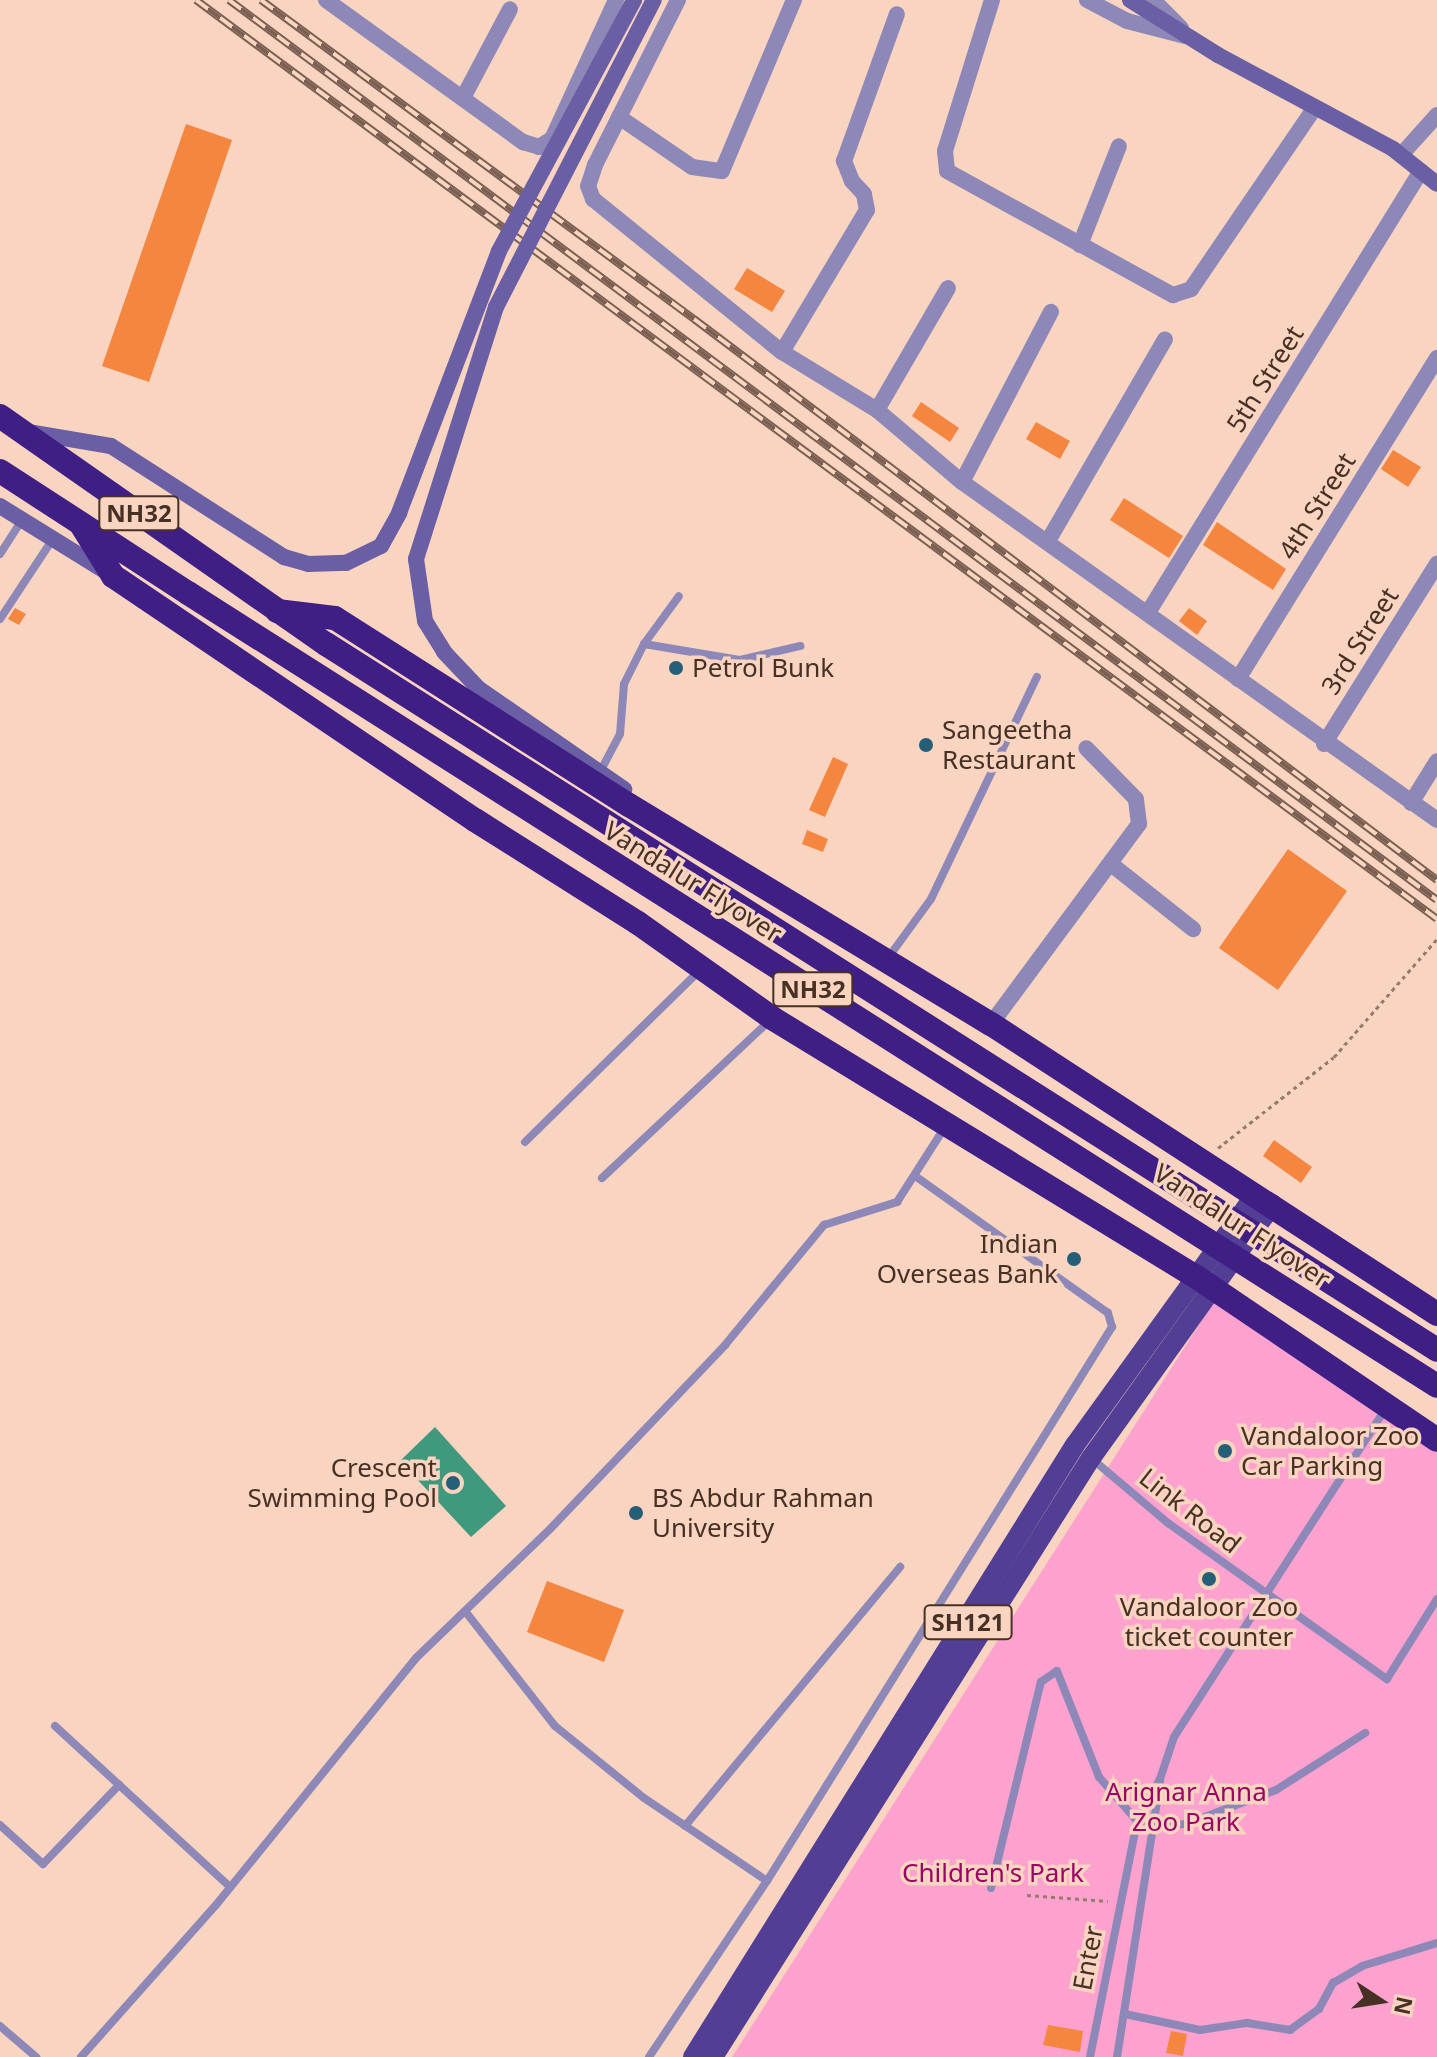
<!DOCTYPE html>
<html>
<head>
<meta charset="utf-8">
<style>
  body { margin:0 }
  #map { position:relative; width:1437px; height:2057px; overflow:hidden; background:#f8d4c1; font-family:"Noto Sans",sans-serif }
  div>[style] { position:absolute }
  [style*='--x'] { left:calc(var(--x)*1px); top:calc(var(--y)*1px); width:calc(var(--w)*1px); rotate:calc(var(--a)*1deg) }
  .green>* { inset:0; background:#fda2ce }
  .water>* { inset:0; background:#40987d }
  .building>* { inset:0; background:#f48640 }
  .path>* { height:3px; margin-top:-1.5px; transform-origin:0; background:repeating-linear-gradient(90deg,#987b6c 0 4px,transparent 0 8px) }
  .lane>* { height:8px; margin:-4px; padding:0 4px; transform-origin:4px; border-radius:4px; background:#8e88b8 }
  .street>* { height:16px; margin:-8px; padding:0 8px; transform-origin:8px; border-radius:8px; background:#8e88b8 }
  .secondary>* { height:16px; margin:-8px; padding:0 8px; transform-origin:8px; border-radius:8px; background:#6a5ea4 }
  .primary>* { height:20px; margin:-10px; padding:0 10px; transform-origin:10px; border-radius:10px; background:#523e94 }
  .highway>* { height:24px; margin:-12px; padding:0 12px; transform-origin:12px; border-radius:12px; background:#3f1e85 }
  .rail>* { height:8px; margin-top:-4px; transform-origin:0; background:repeating-linear-gradient(90deg,#f8d4c1 0 15px,#7b6052 0 30px); box-sizing:border-box; border-block:2px solid #7b6052 }
  .secondary-bridge>* { height:16px; margin:-8px; padding:0 8px; transform-origin:8px; border-radius:8px; background:#6a5ea4 }
  .highway-bridge>* { height:24px; margin:-12px; padding:0 12px; transform-origin:12px; border-radius:12px; background:#3f1e85 }
  .dots>* { width:22px; height:22px; translate:-50% -50%; box-sizing:border-box; border:4px solid #f8d4c1; border-radius:50% }
  span { translate:-50% -50%; white-space:nowrap; text-align:center; line-height:1.15; -webkit-text-stroke:7px #f8d4c1; paint-order:stroke }
  .shield-label span { padding:2px 6px; background:#f8d4c1; border:2px solid; border-radius:6px; -webkit-text-stroke-width:0 }
  .shield-label { font-size:24px; color:#473024; font-weight:700 }
  .street-label { font-size:26px; color:#473024 }
  .poi-label { font-size:26px; color:#473024 }
  .left { translate:0 -50%; text-align:left }
  .right { translate:-100% -50%; text-align:right }
  .park-label { font-size:26px; color:#9b0465 }
  .north { position:absolute; left:1341px; top:1961px; width:80px; height:80px; -webkit-text-stroke:6px #f8d4c1; paint-order:stroke; rotate:102deg; font-size:22px; font-weight:700; line-height:32px; text-align:center; color:#473024 }
  .north::after { content:''; display:block; margin:auto; width:28px; height:36px; background:#473024; clip-path:polygon(50% 0,100% 100%,50% 72%,0 100%) }
</style>
</head>
<body>
<div id="map">
  <div class="green">
    <i style="clip-path:polygon(1223px 1287px,1437px 1451px,1437px 2057px,732px 2057px)"></i>
  </div>
  <div class="water">
    <i style="clip-path:polygon(435px 1427px,506px 1506px,471px 1537px,400px 1461px)"></i>
  </div>
  <div class="building">
    <i style="clip-path:polygon(186px 124px,232px 140px,149px 382px,102px 366px)"></i>
    <i style="clip-path:polygon(747px 268px,785px 291px,772px 312px,734px 289px)"></i>
    <i style="clip-path:polygon(921px 402px,959px 428px,950px 442px,912px 416px)"></i>
    <i style="clip-path:polygon(1036px 422px,1070px 441px,1060px 459px,1026px 439px)"></i>
    <i style="clip-path:polygon(1393px 450px,1421px 467px,1408px 487px,1381px 469px)"></i>
    <i style="clip-path:polygon(1124px 498px,1183px 536px,1169px 558px,1110px 520px)"></i>
    <i style="clip-path:polygon(1217px 522px,1286px 569px,1273px 590px,1203px 545px)"></i>
    <i style="clip-path:polygon(15px 608px,26px 614px,19px 625px,8px 619px)"></i>
    <i style="clip-path:polygon(1189px 608px,1207px 621px,1197px 635px,1179px 621px)"></i>
    <i style="clip-path:polygon(833px 757px,848px 764px,825px 817px,809px 810px)"></i>
    <i style="clip-path:polygon(807px 830px,828px 839px,823px 852px,802px 844px)"></i>
    <i style="clip-path:polygon(1288px 849px,1347px 891px,1278px 990px,1219px 948px)"></i>
    <i style="clip-path:polygon(1274px 1140px,1312px 1167px,1301px 1183px,1263px 1156px)"></i>
    <i style="clip-path:polygon(547px 1581px,624px 1610px,604px 1662px,527px 1632px)"></i>
    <i style="clip-path:polygon(1048px 2025px,1083px 2031px,1080px 2052px,1043px 2045px)"></i>
    <i style="clip-path:polygon(1171px 2031px,1187px 2034px,1183px 2056px,1166px 2053px)"></i>
  </div>
  <div class="path">
    <i style="--x:1218;--y:1148;--w:147;--a:-38.1"></i>
    <i style="--x:1334;--y:1057;--w:157;--a:-48.9"></i>
    <i style="--x:1027;--y:1895;--w:81;--a:4.2"></i>
  </div>
  <div class="lane">
    <i style="--x:0;--y:554;--w:40;--a:-57.1"></i>
    <i style="--x:0;--y:619;--w:95;--a:-56.6"></i>
    <i style="--x:644;--y:644;--w:97;--a:9.5"></i>
    <i style="--x:740;--y:660;--w:62;--a:-13.1"></i>
    <i style="--x:600;--y:772;--w:43;--a:-62.2"></i>
    <i style="--x:620;--y:734;--w:50;--a:-85.4"></i>
    <i style="--x:624;--y:684;--w:45;--a:-63.4"></i>
    <i style="--x:644;--y:644;--w:59;--a:-53.9"></i>
    <i style="--x:888;--y:958;--w:73;--a:-53.9"></i>
    <i style="--x:931;--y:899;--w:246;--a:-64.5"></i>
    <i style="--x:525;--y:1142;--w:245;--a:-44.5"></i>
    <i style="--x:602;--y:1178;--w:229;--a:-43.2"></i>
    <i style="--x:1091;--y:1458;--w:101;--a:40.2"></i>
    <i style="--x:1168;--y:1523;--w:269;--a:35.5"></i>
    <i style="--x:1387;--y:1679;--w:94;--a:-58"></i>
    <i style="--x:465;--y:1611;--w:146;--a:52"></i>
    <i style="--x:555;--y:1726;--w:114;--a:39"></i>
    <i style="--x:644;--y:1798;--w:148;--a:34"></i>
    <i style="--x:55;--y:1726;--w:238;--a:42.6"></i>
    <i style="--x:0;--y:1825;--w:58;--a:42.2"></i>
    <i style="--x:43;--y:1864;--w:110;--a:-46.1"></i>
    <i style="--x:685;--y:1826;--w:337;--a:-50.3"></i>
    <i style="--x:991;--y:1888;--w:212;--a:-76.4"></i>
    <i style="--x:1041;--y:1682;--w:19;--a:-35"></i>
    <i style="--x:1057;--y:1671;--w:114;--a:68.4"></i>
    <i style="--x:1099;--y:1777;--w:58;--a:49.2"></i>
    <i style="--x:1137;--y:1821;--w:20;--a:18"></i>
    <i style="--x:1156;--y:1827;--w:30;--a:-6"></i>
    <i style="--x:1186;--y:1824;--w:96;--a:-20.7"></i>
    <i style="--x:1276;--y:1790;--w:106;--a:-32.6"></i>
    <i style="--x:1125;--y:2014;--w:77;--a:12"></i>
    <i style="--x:1200;--y:2030;--w:48;--a:-8.5"></i>
    <i style="--x:1247;--y:2023;--w:44;--a:9.2"></i>
    <i style="--x:1290;--y:2030;--w:36;--a:-36"></i>
    <i style="--x:1319;--y:2009;--w:30;--a:-62"></i>
    <i style="--x:1333;--y:1983;--w:34;--a:-30"></i>
    <i style="--x:1362;--y:1966;--w:78;--a:-17"></i>
    <i style="--x:0;--y:2026;--w:48;--a:40.7"></i>
    <i style="--x:81;--y:2057;--w:203;--a:-48.4"></i>
    <i style="--x:216;--y:1905;--w:318;--a:-51"></i>
    <i style="--x:416;--y:1658;--w:187;--a:-43.9"></i>
    <i style="--x:551;--y:1528;--w:253;--a:-46.4"></i>
    <i style="--x:725;--y:1345;--w:156;--a:-50.5"></i>
    <i style="--x:824;--y:1225;--w:77;--a:-17.5"></i>
    <i style="--x:897;--y:1202;--w:89;--a:-57.4"></i>
    <i style="--x:649;--y:2057;--w:212;--a:-56.2"></i>
    <i style="--x:767;--y:1881;--w:653;--a:-58.09"></i>
    <i style="--x:1112;--y:1327;--w:15;--a:-106"></i>
    <i style="--x:1108;--y:1313;--w:237;--a:-144.6"></i>
    <i style="--x:1090;--y:2057;--w:241;--a:-78.7"></i>
    <i style="--x:1137;--y:1821;--w:48;--a:-61.3"></i>
    <i style="--x:1160;--y:1779;--w:44;--a:-71.6"></i>
    <i style="--x:1174;--y:1737;--w:390;--a:-57.2"></i>
    <i style="--x:1117;--y:2057;--w:279;--a:-81.1"></i>
  </div>
  <div class="street">
    <i style="--x:326;--y:0;--w:243;--a:35.8"></i>
    <i style="--x:523;--y:142;--w:17;--a:17"></i>
    <i style="--x:539;--y:147;--w:15;--a:-32"></i>
    <i style="--x:552;--y:139;--w:153;--a:-65.3"></i>
    <i style="--x:678;--y:0;--w:185;--a:116.7"></i>
    <i style="--x:595;--y:165;--w:22;--a:108"></i>
    <i style="--x:588;--y:186;--w:14;--a:69"></i>
    <i style="--x:593;--y:199;--w:243;--a:39"></i>
    <i style="--x:782;--y:352;--w:111;--a:31.4"></i>
    <i style="--x:877;--y:410;--w:111;--a:40.3"></i>
    <i style="--x:962;--y:482;--w:583;--a:35.43"></i>
    <i style="--x:992;--y:0;--w:158;--a:107.3"></i>
    <i style="--x:945;--y:151;--w:20;--a:84"></i>
    <i style="--x:947;--y:171;--w:258;--a:28.8"></i>
    <i style="--x:1173;--y:295;--w:19;--a:-18"></i>
    <i style="--x:1191;--y:289;--w:218;--a:-55.7"></i>
    <i style="--x:1087;--y:0;--w:45;--a:27.7"></i>
    <i style="--x:1127;--y:21;--w:60;--a:14.5"></i>
    <i style="--x:1153;--y:0;--w:40;--a:45"></i>
    <i style="--x:464;--y:96;--w:98;--a:-62.1"></i>
    <i style="--x:619;--y:117;--w:88;--a:34.4"></i>
    <i style="--x:692;--y:167;--w:30;--a:8"></i>
    <i style="--x:722;--y:171;--w:186;--a:-67.2"></i>
    <i style="--x:1401;--y:155;--w:54;--a:-48"></i>
    <i style="--x:1080;--y:245;--w:106;--a:-68.5"></i>
    <i style="--x:782;--y:352;--w:165;--a:-59.1"></i>
    <i style="--x:867;--y:210;--w:16;--a:-101"></i>
    <i style="--x:864;--y:194;--w:18;--a:-133"></i>
    <i style="--x:852;--y:181;--w:22;--a:-112"></i>
    <i style="--x:844;--y:161;--w:156;--a:-70.2"></i>
    <i style="--x:877;--y:410;--w:141;--a:-59.8"></i>
    <i style="--x:962;--y:482;--w:192;--a:-62.4"></i>
    <i style="--x:1048;--y:541;--w:233;--a:-59.9"></i>
    <i style="--x:1149;--y:611;--w:517;--a:-58.28"></i>
    <i style="--x:1238;--y:679;--w:378;--a:-58.2"></i>
    <i style="--x:1324;--y:744;--w:213;--a:-57.9"></i>
    <i style="--x:1411;--y:803;--w:49;--a:-58.2"></i>
    <i style="--x:1111;--y:864;--w:105;--a:38.4"></i>
    <i style="--x:991;--y:1024;--w:249;--a:-53.5"></i>
    <i style="--x:1139;--y:824;--w:25;--a:-97"></i>
    <i style="--x:1136;--y:799;--w:71;--a:-134.4"></i>
  </div>
  <div class="secondary">
    <i style="--x:1130;--y:0;--w:104;--a:32"></i>
    <i style="--x:1218;--y:55;--w:199;--a:28.2"></i>
    <i style="--x:1393;--y:149;--w:56;--a:38.5"></i>
    <i style="--x:28;--y:432;--w:84;--a:9.6"></i>
    <i style="--x:0;--y:506;--w:127;--a:31.8"></i>
    <i style="--x:416;--y:559;--w:63;--a:81.7"></i>
    <i style="--x:425;--y:621;--w:36;--a:58"></i>
    <i style="--x:444;--y:652;--w:50;--a:46.6"></i>
    <i style="--x:478;--y:688;--w:178;--a:34.7"></i>
  </div>
  <div class="primary">
    <i style="--x:693;--y:2057;--w:721;--a:-58.03"></i>
    <i style="--x:1075;--y:1445;--w:308;--a:-54.2"></i>
    <i style="--x:713;--y:2057;--w:708;--a:-57.75"></i>
    <i style="--x:1091;--y:1458;--w:312;--a:-54.4"></i>
  </div>
  <div class="highway">
    <i style="--x:0;--y:416;--w:398;--a:35"></i>
    <i style="--x:0;--y:471;--w:224;--a:33"></i>
    <i style="--x:82;--y:526;--w:59;--a:58.2"></i>
    <i style="--x:113;--y:576;--w:437;--a:34"></i>
    <i style="--x:475;--y:820;--w:193;--a:32.3"></i>
    <i style="--x:638;--y:923;--w:164;--a:35.3"></i>
    <i style="--x:772;--y:1018;--w:495;--a:31.4"></i>
    <i style="--x:1195;--y:1276;--w:292;--a:34.1"></i>
    <i style="--x:277;--y:611;--w:58;--a:6.9"></i>
    <i style="--x:335;--y:618;--w:348;--a:32.5"></i>
    <i style="--x:629;--y:805;--w:423;--a:31.2"></i>
    <i style="--x:991;--y:1024;--w:532;--a:33.03"></i>
  </div>
  <div class="rail">
    <i style="--x:196;--y:0;--w:1544;--a:36.52"></i>
    <i style="--x:229;--y:0;--w:1506;--a:36.69"></i>
    <i style="--x:261;--y:0;--w:538;--a:36.38"></i>
    <i style="--x:694;--y:319;--w:931;--a:37.05"></i>
  </div>
  <div class="secondary-bridge">
    <i style="--x:111;--y:446;--w:206;--a:32.7"></i>
    <i style="--x:284;--y:557;--w:25;--a:16"></i>
    <i style="--x:308;--y:564;--w:38;--a:-2"></i>
    <i style="--x:346;--y:563;--w:39;--a:-26"></i>
    <i style="--x:381;--y:546;--w:38;--a:-61"></i>
    <i style="--x:399;--y:513;--w:280;--a:-69.1"></i>
    <i style="--x:499;--y:251;--w:285;--a:-61.7"></i>
    <i style="--x:416;--y:559;--w:264;--a:-72.4"></i>
    <i style="--x:496;--y:307;--w:345;--a:-62.8"></i>
  </div>
  <div class="highway-bridge">
    <i style="--x:188;--y:593;--w:1479;--a:32.41"></i>
    <i style="--x:326;--y:644;--w:1316;--a:32.43"></i>
  </div>
  <div class="dots">
    <i style="left:676px;top:668px;background:#245e77"></i>
    <i style="left:926px;top:745px;background:#245e77"></i>
    <i style="left:1074px;top:1259px;background:#245e77"></i>
    <i style="left:1225px;top:1451px;background:#245e77"></i>
    <i style="left:453px;top:1483px;background:#245e77"></i>
    <i style="left:636px;top:1513px;background:#245e77"></i>
    <i style="left:1209px;top:1579px;background:#245e77"></i>
  </div>
  <div class="shield-label">
    <span style="left:139px;top:513px">NH32</span>
    <span style="left:813px;top:989px">NH32</span>
    <span style="left:968px;top:1622px">SH121</span>
  </div>
  <div class="street-label">
    <span style="left:1265px;top:379px;rotate:-58deg">5th Street</span>
    <span style="left:1317px;top:506px;rotate:-58deg">4th Street</span>
    <span style="left:1360px;top:641px;rotate:-58deg">3rd Street</span>
    <span style="left:693px;top:882px;rotate:32deg">Vandalur Flyover</span>
    <span style="left:1242px;top:1226px;rotate:33deg">Vandalur Flyover</span>
    <span style="left:1190px;top:1511px;rotate:38deg">Link Road</span>
    <span style="left:1088px;top:1958px;rotate:-79deg">Enter</span>
  </div>
  <div class="poi-label">
    <span class="left" style="left:692px;top:668px">Petrol Bunk</span>
    <span class="left" style="left:942px;top:745px">Sangeetha<br>Restaurant</span>
    <span class="right" style="left:1058px;top:1259px">Indian<br>Overseas Bank</span>
    <span class="left" style="left:1241px;top:1451px">Vandaloor Zoo<br>Car Parking</span>
    <span class="right" style="left:437px;top:1483px">Crescent<br>Swimming Pool</span>
    <span class="left" style="left:652px;top:1513px">BS Abdur Rahman<br>University</span>
    <span style="left:1209px;top:1622px">Vandaloor Zoo<br>ticket counter</span>
  </div>
  <div class="park-label">
    <span style="left:1186px;top:1807px">Arignar Anna<br>Zoo Park</span>
    <span style="left:993px;top:1873px">Children's Park</span>
  </div>
  <div class="north">N</div>
</div>
</body>
</html>
